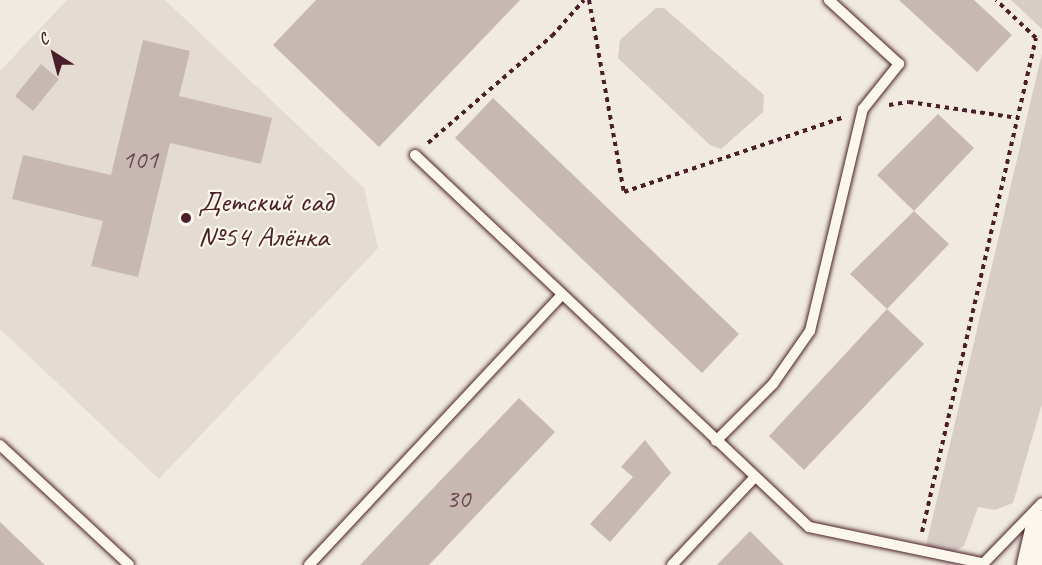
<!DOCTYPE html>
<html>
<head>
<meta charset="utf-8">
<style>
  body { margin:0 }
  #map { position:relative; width:1042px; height:565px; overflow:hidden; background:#f0eae0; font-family:Caveat,sans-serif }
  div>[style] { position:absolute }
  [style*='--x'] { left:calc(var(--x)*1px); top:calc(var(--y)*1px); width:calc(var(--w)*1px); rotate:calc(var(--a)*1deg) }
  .built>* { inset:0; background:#e4dbd2 }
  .green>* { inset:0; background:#d8ccc6 }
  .building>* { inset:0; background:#c8b8b3 }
  .path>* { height:4px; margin-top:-2px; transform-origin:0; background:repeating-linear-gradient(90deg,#4a1f2b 0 4.5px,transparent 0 9px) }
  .roads { filter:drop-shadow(0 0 2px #4a1f2b) drop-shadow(0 0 2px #4a1f2b) }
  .lane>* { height:10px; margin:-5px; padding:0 5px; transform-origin:5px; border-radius:5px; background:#fbf7ec }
  .primary>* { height:32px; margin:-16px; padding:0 16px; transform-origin:16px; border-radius:16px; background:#fbf7ec }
  .dots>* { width:16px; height:16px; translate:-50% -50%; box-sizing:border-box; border:3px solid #fbf7ec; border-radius:50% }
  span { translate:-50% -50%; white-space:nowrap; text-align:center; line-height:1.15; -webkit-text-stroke:4.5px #fbf7ec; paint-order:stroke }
  .number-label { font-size:27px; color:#6a454d }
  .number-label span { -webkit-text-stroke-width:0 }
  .poi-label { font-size:30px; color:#4a1f2b }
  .left { translate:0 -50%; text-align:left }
  .north { position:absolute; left:24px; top:24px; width:60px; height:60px; -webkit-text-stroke:4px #fbf7ec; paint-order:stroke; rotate:324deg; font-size:16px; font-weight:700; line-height:24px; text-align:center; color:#4a1f2b }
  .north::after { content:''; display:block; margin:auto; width:21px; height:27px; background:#4a1f2b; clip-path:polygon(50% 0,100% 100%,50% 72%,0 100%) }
</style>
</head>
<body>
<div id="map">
  <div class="built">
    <i style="clip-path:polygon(67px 0,165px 0,364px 188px,378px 248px,159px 479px,0 329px,0 71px)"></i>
  </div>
  <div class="green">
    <i style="clip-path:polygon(1011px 0,1042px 0,1042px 29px)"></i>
    <i style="clip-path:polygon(656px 8px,664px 8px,764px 95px,763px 112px,721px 149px,710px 145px,618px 58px,620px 40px)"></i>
    <i style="clip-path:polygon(1042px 53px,1042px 404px,1013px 503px,995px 510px,978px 507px,964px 546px,953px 552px,925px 550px)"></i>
  </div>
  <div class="building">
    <i style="clip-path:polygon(316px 0,520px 0,379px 147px,273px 45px)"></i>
    <i style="clip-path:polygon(899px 0,974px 0,1012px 35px,977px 72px)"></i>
    <i style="clip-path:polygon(143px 40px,190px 51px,179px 96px,272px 118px,261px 164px,170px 143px,138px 277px,91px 266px,103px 221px,12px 199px,23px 155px,111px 175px)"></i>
    <i style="clip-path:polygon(41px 64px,59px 79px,33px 111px,15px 96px)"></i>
    <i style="clip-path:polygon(493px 98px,739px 334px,702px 373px,455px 138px)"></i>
    <i style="clip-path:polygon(938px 114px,974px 148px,914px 211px,877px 175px)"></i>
    <i style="clip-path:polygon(914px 211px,949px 244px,887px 309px,850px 274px)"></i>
    <i style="clip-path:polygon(887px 309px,924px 344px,804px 470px,769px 436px)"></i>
    <i style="clip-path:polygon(519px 398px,555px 432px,429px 565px,360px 565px)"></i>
    <i style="clip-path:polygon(645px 440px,671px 473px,610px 542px,590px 524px,633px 477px,621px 467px)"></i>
    <i style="clip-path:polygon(0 522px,45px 565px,0 565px)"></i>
    <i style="clip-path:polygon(750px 531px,784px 565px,717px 565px)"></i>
  </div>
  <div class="path">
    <i style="--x:589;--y:0;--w:195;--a:79.7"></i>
    <i style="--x:624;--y:192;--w:232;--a:-18.8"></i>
    <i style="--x:889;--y:105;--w:20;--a:-9"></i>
    <i style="--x:909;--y:102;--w:111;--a:8.3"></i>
    <i style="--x:428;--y:143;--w:164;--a:-40.8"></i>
    <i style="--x:552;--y:36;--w:48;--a:-48.4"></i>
    <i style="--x:922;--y:532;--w:507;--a:-77.01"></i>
    <i style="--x:1036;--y:38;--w:55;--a:-136.5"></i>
  </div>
  <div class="roads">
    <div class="lane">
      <i style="--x:415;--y:155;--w:542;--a:43.35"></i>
      <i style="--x:809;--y:527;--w:177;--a:11.8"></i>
      <i style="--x:716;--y:441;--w:81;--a:-45"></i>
      <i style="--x:773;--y:384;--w:65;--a:-55.1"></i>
      <i style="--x:810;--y:331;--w:228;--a:-76.6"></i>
      <i style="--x:863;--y:109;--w:58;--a:-51.3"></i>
      <i style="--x:899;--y:64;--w:95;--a:-137.6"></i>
      <i style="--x:0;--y:445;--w:176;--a:42.9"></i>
      <i style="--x:309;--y:565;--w:370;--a:-46.9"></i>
      <i style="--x:672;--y:565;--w:120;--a:-46.7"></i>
      <i style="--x:982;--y:565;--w:86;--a:-45.9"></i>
    </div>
    <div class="primary">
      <i style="--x:1033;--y:565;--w:39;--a:-77"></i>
    </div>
  </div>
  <div class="dots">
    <i style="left:186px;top:218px;background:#4a1f2b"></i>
  </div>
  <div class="number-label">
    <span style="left:140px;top:160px">101</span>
    <span style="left:458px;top:499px">30</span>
  </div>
  <div class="poi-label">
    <span class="left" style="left:198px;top:218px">Детский сад<br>№54 Алёнка</span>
  </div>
  <div class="north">С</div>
</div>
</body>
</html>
